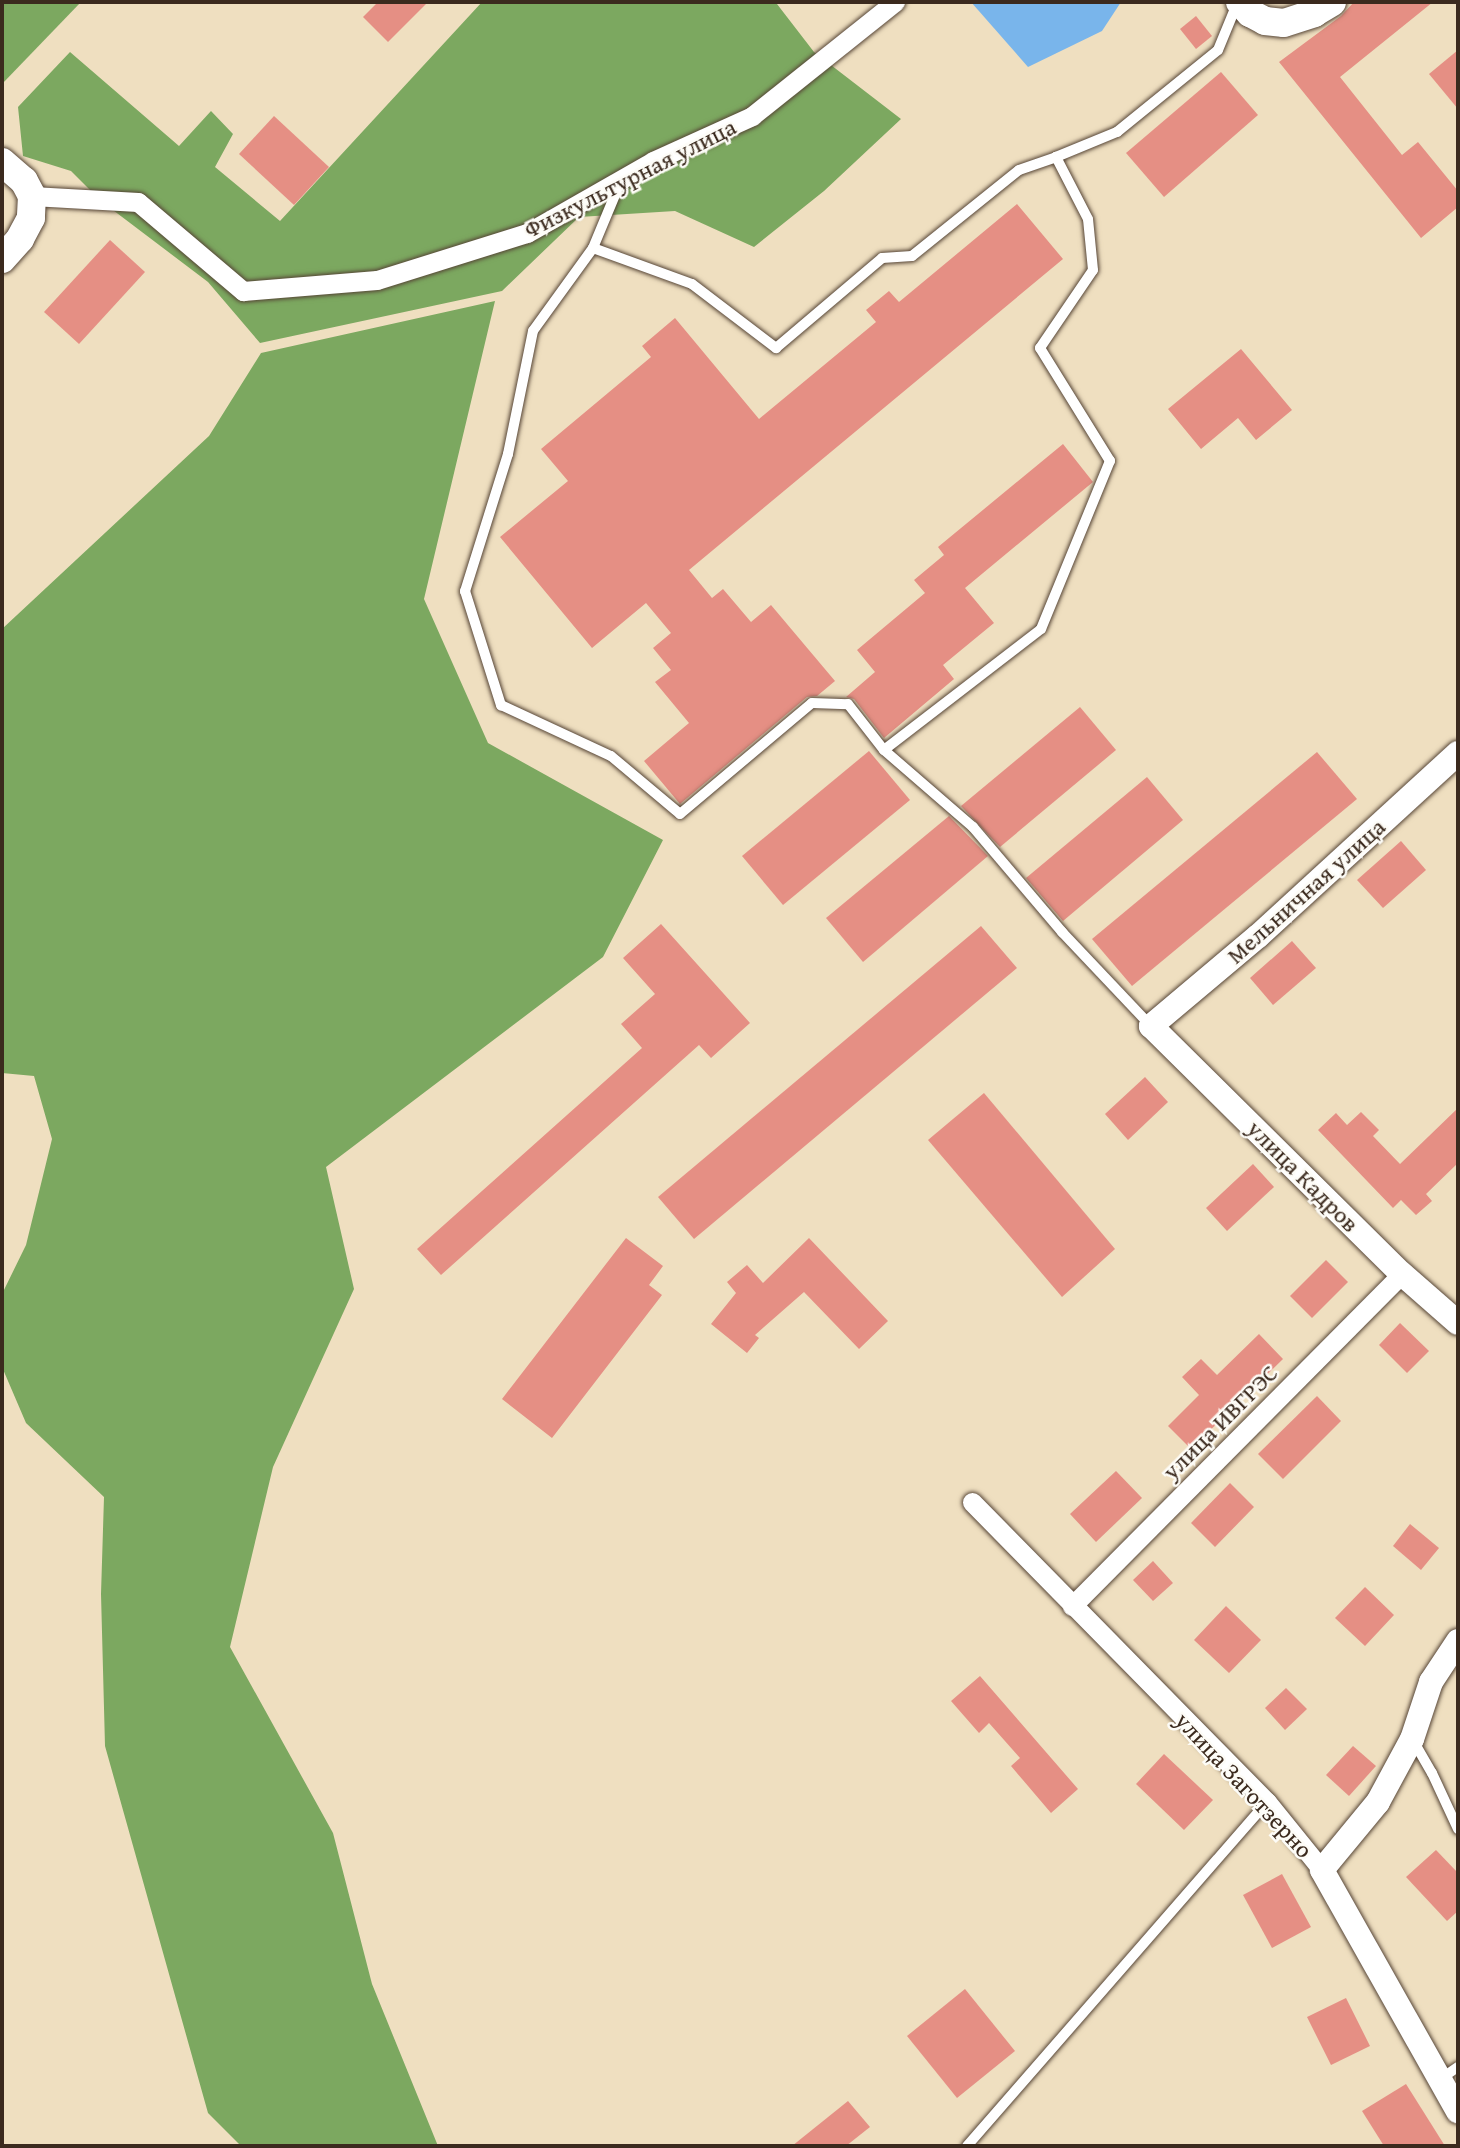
<!DOCTYPE html>
<html>
<head>
<meta charset="utf-8">
<style>
  body { margin:0 }
  #map { position:relative; width:1460px; height:2148px; overflow:hidden; background:#efdfc0; font-family:"Gentium Book Plus",serif }
  div>[style] { position:absolute }
  [style*='--x'] { left:calc(var(--x)*1px); top:calc(var(--y)*1px); width:calc(var(--w)*1px); rotate:calc(var(--a)*1deg) }
  .forest>* { inset:0; background:#7ca860 }
  .water>* { inset:0; background:#79b5eb }
  .building>* { inset:0; background:#e58f84 }
  .roads { filter:drop-shadow(0 0 2px #564536) drop-shadow(0 0 2px #564536) }
  .service>* { height:10px; margin:-5px; padding:0 5px; transform-origin:5px; border-radius:5px; background:#fff }
  .minor>* { height:19px; margin:-9.5px; padding:0 9.5px; transform-origin:9.5px; border-radius:9.5px; background:#fff }
  .tertiary>* { height:24px; margin:-12px; padding:0 12px; transform-origin:12px; border-radius:12px; background:#fff }
  .secondary>* { height:28px; margin:-14px; padding:0 14px; transform-origin:14px; border-radius:14px; background:#fff }
  span { translate:-50% -50%; white-space:nowrap; text-align:center; line-height:1.15; -webkit-text-stroke:5px #fdfcf7; paint-order:stroke }
  .street-label { font-size:24px; color:#3b2a1e }
  .frame { position:absolute; inset:0; border:4px solid #3b2a1e; pointer-events:none }
</style>
</head>
<body>
<div id="map">
  <div class="forest">
    <i style="clip-path:polygon(2px 2px,81px 2px,2px 84px)"></i>
    <i style="clip-path:polygon(482px 2px,778px 2px,777px 4px,814px 52px,901px 119px,824px 191px,754px 247px,675px 211px,579px 217px,502px 291px,260px 343px,208px 282px,101px 201px,71px 171px,23px 156px,18px 107px,70px 52px,179px 146px,211px 111px,233px 134px,215px 167px,280px 221px)"></i>
    <i style="clip-path:polygon(495px 301px,424px 599px,488px 743px,663px 840px,603px 957px,326px 1167px,354px 1289px,273px 1467px,230px 1647px,333px 1833px,372px 1984px,438px 2146px,241px 2146px,208px 2113px,105px 1746px,101px 1594px,104px 1497px,26px 1423px,2px 1367px,2px 1294px,26px 1245px,52px 1139px,34px 1076px,2px 1073px,2px 629px,209px 436px,261px 353px)"></i>
  </div>
  <div class="water">
    <i style="clip-path:polygon(971px 2px,1121px 2px,1102px 31px,1028px 67px)"></i>
  </div>
  <div class="building">
    <i style="clip-path:polygon(378px 2px,428px 2px,388px 42px,363px 17px)"></i>
    <i style="clip-path:polygon(1354px 2px,1433px 2px,1340px 77px,1402px 155px,1418px 142px,1458px 191px,1458px 207px,1421px 238px,1279px 62px,1341px 16px)"></i>
    <i style="clip-path:polygon(1196px 16px,1212px 36px,1196px 49px,1180px 29px)"></i>
    <i style="clip-path:polygon(1458px 50px,1458px 109px,1429px 74px)"></i>
    <i style="clip-path:polygon(1221px 72px,1258px 115px,1164px 197px,1126px 153px)"></i>
    <i style="clip-path:polygon(274px 116px,329px 167px,294px 205px,239px 154px)"></i>
    <i style="clip-path:polygon(1017px 204px,1063px 259px,689px 570px,712px 598px,723px 589px,751px 622px,771px 605px,835px 681px,817px 696px,807px 697px,680px 804px,644px 761px,689px 723px,655px 682px,671px 670px,653px 648px,671px 633px,646px 603px,592px 648px,500px 537px,568px 481px,541px 449px,651px 357px,642px 346px,675px 318px,759px 419px,876px 322px,866px 310px,889px 291px,899px 302px)"></i>
    <i style="clip-path:polygon(110px 240px,145px 272px,79px 344px,44px 312px)"></i>
    <i style="clip-path:polygon(1241px 349px,1292px 410px,1256px 440px,1238px 418px,1201px 449px,1168px 409px)"></i>
    <i style="clip-path:polygon(1063px 444px,1093px 482px,965px 588px,994px 623px,943px 665px,954px 679px,884px 738px,854px 699px,846px 697px,875px 672px,857px 650px,925px 593px,914px 580px,944px 555px,938px 547px)"></i>
    <i style="clip-path:polygon(1080px 707px,1116px 750px,1000px 847px,961px 806px)"></i>
    <i style="clip-path:polygon(869px 751px,910px 800px,783px 905px,742px 856px)"></i>
    <i style="clip-path:polygon(1317px 752px,1357px 799px,1132px 986px,1092px 939px)"></i>
    <i style="clip-path:polygon(1147px 777px,1183px 820px,1063px 921px,1026px 878px)"></i>
    <i style="clip-path:polygon(949px 816px,988px 856px,863px 962px,826px 918px)"></i>
    <i style="clip-path:polygon(1401px 841px,1426px 870px,1383px 908px,1357px 880px)"></i>
    <i style="clip-path:polygon(661px 924px,750px 1023px,711px 1058px,699px 1045px,441px 1275px,417px 1249px,642px 1048px,621px 1024px,655px 994px,623px 958px)"></i>
    <i style="clip-path:polygon(981px 926px,1017px 968px,694px 1239px,658px 1197px)"></i>
    <i style="clip-path:polygon(1292px 941px,1316px 968px,1273px 1005px,1250px 978px)"></i>
    <i style="clip-path:polygon(1145px 1077px,1168px 1102px,1128px 1140px,1105px 1114px)"></i>
    <i style="clip-path:polygon(984px 1093px,1115px 1249px,1062px 1297px,928px 1140px)"></i>
    <i style="clip-path:polygon(1458px 1108px,1458px 1163px,1426px 1194px,1432px 1201px,1416px 1215px,1401px 1200px,1393px 1208px,1318px 1130px,1336px 1113px,1347px 1125px,1361px 1112px,1379px 1130px,1373px 1136px,1400px 1164px)"></i>
    <i style="clip-path:polygon(1253px 1164px,1274px 1187px,1227px 1231px,1206px 1208px)"></i>
    <i style="clip-path:polygon(626px 1238px,663px 1266px,649px 1285px,662px 1295px,552px 1438px,502px 1399px)"></i>
    <i style="clip-path:polygon(809px 1238px,888px 1321px,859px 1349px,804px 1292px,755px 1335px,759px 1338px,747px 1353px,711px 1324px,736px 1293px,727px 1282px,747px 1265px,763px 1283px)"></i>
    <i style="clip-path:polygon(1326px 1260px,1348px 1282px,1312px 1318px,1290px 1296px)"></i>
    <i style="clip-path:polygon(1400px 1323px,1429px 1351px,1407px 1373px,1379px 1345px)"></i>
    <i style="clip-path:polygon(1259px 1334px,1283px 1359px,1191px 1449px,1168px 1426px,1199px 1395px,1182px 1377px,1201px 1359px,1217px 1375px)"></i>
    <i style="clip-path:polygon(1317px 1396px,1341px 1421px,1283px 1479px,1258px 1454px)"></i>
    <i style="clip-path:polygon(1116px 1471px,1142px 1498px,1096px 1542px,1070px 1514px)"></i>
    <i style="clip-path:polygon(1230px 1483px,1254px 1507px,1215px 1547px,1191px 1523px)"></i>
    <i style="clip-path:polygon(1410px 1524px,1439px 1548px,1421px 1570px,1393px 1546px)"></i>
    <i style="clip-path:polygon(1153px 1561px,1173px 1583px,1153px 1601px,1133px 1580px)"></i>
    <i style="clip-path:polygon(1365px 1587px,1394px 1615px,1365px 1646px,1335px 1618px)"></i>
    <i style="clip-path:polygon(1226px 1606px,1261px 1640px,1229px 1673px,1194px 1640px)"></i>
    <i style="clip-path:polygon(980px 1676px,1078px 1789px,1051px 1813px,1011px 1766px,1020px 1758px,989px 1723px,979px 1733px,951px 1701px)"></i>
    <i style="clip-path:polygon(1286px 1688px,1307px 1709px,1285px 1730px,1265px 1708px)"></i>
    <i style="clip-path:polygon(1353px 1746px,1376px 1766px,1349px 1796px,1326px 1775px)"></i>
    <i style="clip-path:polygon(1164px 1754px,1213px 1800px,1184px 1830px,1136px 1784px)"></i>
    <i style="clip-path:polygon(1436px 1850px,1458px 1873px,1458px 1911px,1447px 1921px,1406px 1877px)"></i>
    <i style="clip-path:polygon(1282px 1874px,1311px 1927px,1272px 1948px,1243px 1895px)"></i>
    <i style="clip-path:polygon(965px 1989px,1015px 2051px,957px 2098px,907px 2036px)"></i>
    <i style="clip-path:polygon(1346px 1998px,1370px 2046px,1331px 2065px,1307px 2017px)"></i>
    <i style="clip-path:polygon(1406px 2084px,1445px 2146px,1384px 2146px,1362px 2111px)"></i>
    <i style="clip-path:polygon(848px 2101px,870px 2127px,846px 2146px,792px 2146px)"></i>
  </div>
  <div class="roads">
    <div class="service">
      <i style="--x:620;--y:183;--w:70;--a:112.6"></i>
      <i style="--x:593;--y:248;--w:102;--a:125.9"></i>
      <i style="--x:533;--y:331;--w:126;--a:101.5"></i>
      <i style="--x:508;--y:454;--w:144;--a:107.4"></i>
      <i style="--x:465;--y:591;--w:120;--a:72.5"></i>
      <i style="--x:501;--y:705;--w:121;--a:24.9"></i>
      <i style="--x:611;--y:756;--w:90;--a:40"></i>
      <i style="--x:680;--y:814;--w:172;--a:-40.1"></i>
      <i style="--x:812;--y:703;--w:36;--a:2"></i>
      <i style="--x:848;--y:704;--w:58;--a:52"></i>
      <i style="--x:884;--y:750;--w:118;--a:40.9"></i>
      <i style="--x:973;--y:827;--w:138;--a:49.7"></i>
      <i style="--x:1062;--y:932;--w:128;--a:46.6"></i>
      <i style="--x:593;--y:248;--w:105;--a:20"></i>
      <i style="--x:692;--y:284;--w:106;--a:37.3"></i>
      <i style="--x:776;--y:348;--w:139;--a:-40.3"></i>
      <i style="--x:882;--y:258;--w:30;--a:-4"></i>
      <i style="--x:912;--y:256;--w:137;--a:-38.8"></i>
      <i style="--x:1019;--y:170;--w:39;--a:-19"></i>
      <i style="--x:884;--y:750;--w:198;--a:-37.6"></i>
      <i style="--x:1041;--y:629;--w:182;--a:-67.7"></i>
      <i style="--x:1110;--y:461;--w:133;--a:-121.8"></i>
      <i style="--x:1040;--y:348;--w:94;--a:-55.8"></i>
      <i style="--x:1093;--y:270;--w:51;--a:-95.6"></i>
      <i style="--x:1088;--y:219;--w:70;--a:-117.3"></i>
      <i style="--x:1056;--y:157;--w:66;--a:-22.3"></i>
      <i style="--x:1117;--y:132;--w:130;--a:-39.1"></i>
      <i style="--x:1218;--y:50;--w:50;--a:-67.6"></i>
      <i style="--x:1414;--y:1742;--w:36;--a:60"></i>
      <i style="--x:1432;--y:1773;--w:62;--a:65.1"></i>
      <i style="--x:1442;--y:2078;--w:19;--a:-35"></i>
      <i style="--x:967;--y:2146;--w:456;--a:-48.9"></i>
    </div>
    <div class="minor">
      <i style="--x:32;--y:196;--w:106;--a:3.2"></i>
      <i style="--x:138;--y:202;--w:138;--a:40.3"></i>
      <i style="--x:243;--y:291;--w:134;--a:-4.7"></i>
      <i style="--x:377;--y:280;--w:157;--a:-17.4"></i>
      <i style="--x:527;--y:233;--w:145;--a:-29.7"></i>
      <i style="--x:653;--y:161;--w:109;--a:-24.4"></i>
      <i style="--x:752;--y:116;--w:183;--a:-38.6"></i>
      <i style="--x:972;--y:1502;--w:421;--a:45.5"></i>
      <i style="--x:1267;--y:1802;--w:87;--a:51"></i>
      <i style="--x:1072;--y:1606;--w:468;--a:-45.2"></i>
    </div>
    <div class="tertiary">
      <i style="--x:1458;--y:753;--w:271;--a:137.5"></i>
      <i style="--x:1258;--y:936;--w:140;--a:139.9"></i>
      <i style="--x:1151;--y:1026;--w:353;--a:44.7"></i>
      <i style="--x:1402;--y:1274;--w:74;--a:41.2"></i>
      <i style="--x:1458;--y:1641;--w:49;--a:123.4"></i>
      <i style="--x:1431;--y:1682;--w:60;--a:108.4"></i>
      <i style="--x:1412;--y:1739;--w:72;--a:118.4"></i>
      <i style="--x:1378;--y:1802;--w:88;--a:129.5"></i>
      <i style="--x:1322;--y:1870;--w:277;--a:60.6"></i>
    </div>
    <div class="secondary">
      <i style="--x:1240;--y:2;--w:15;--a:48"></i>
      <i style="--x:1250;--y:13;--w:17;--a:28"></i>
      <i style="--x:1265;--y:21;--w:19;--a:6"></i>
      <i style="--x:1284;--y:23;--w:32;--a:-18"></i>
      <i style="--x:1314;--y:13;--w:21;--a:-31"></i>
      <i style="--x:2;--y:162;--w:29;--a:41"></i>
      <i style="--x:24;--y:181;--w:17;--a:62"></i>
      <i style="--x:32;--y:196;--w:22;--a:93"></i>
      <i style="--x:31;--y:218;--w:24;--a:118"></i>
      <i style="--x:20;--y:239;--w:27;--a:132"></i>
    </div>
  </div>
  <div class="street-label">
    <span style="left:630px;top:178px;rotate:-27deg">Физкультурная улица</span>
    <span style="left:1306px;top:891px;rotate:-42deg">Мельничная улица</span>
    <span style="left:1303px;top:1176px;rotate:45deg">улица Кадров</span>
    <span style="left:1220px;top:1422px;rotate:-45deg">улица ИВГРЭС</span>
    <span style="left:1244px;top:1785px;rotate:47deg">улица Заготзерно</span>
  </div>
  <div class="frame"></div>
</div>
</body>
</html>
